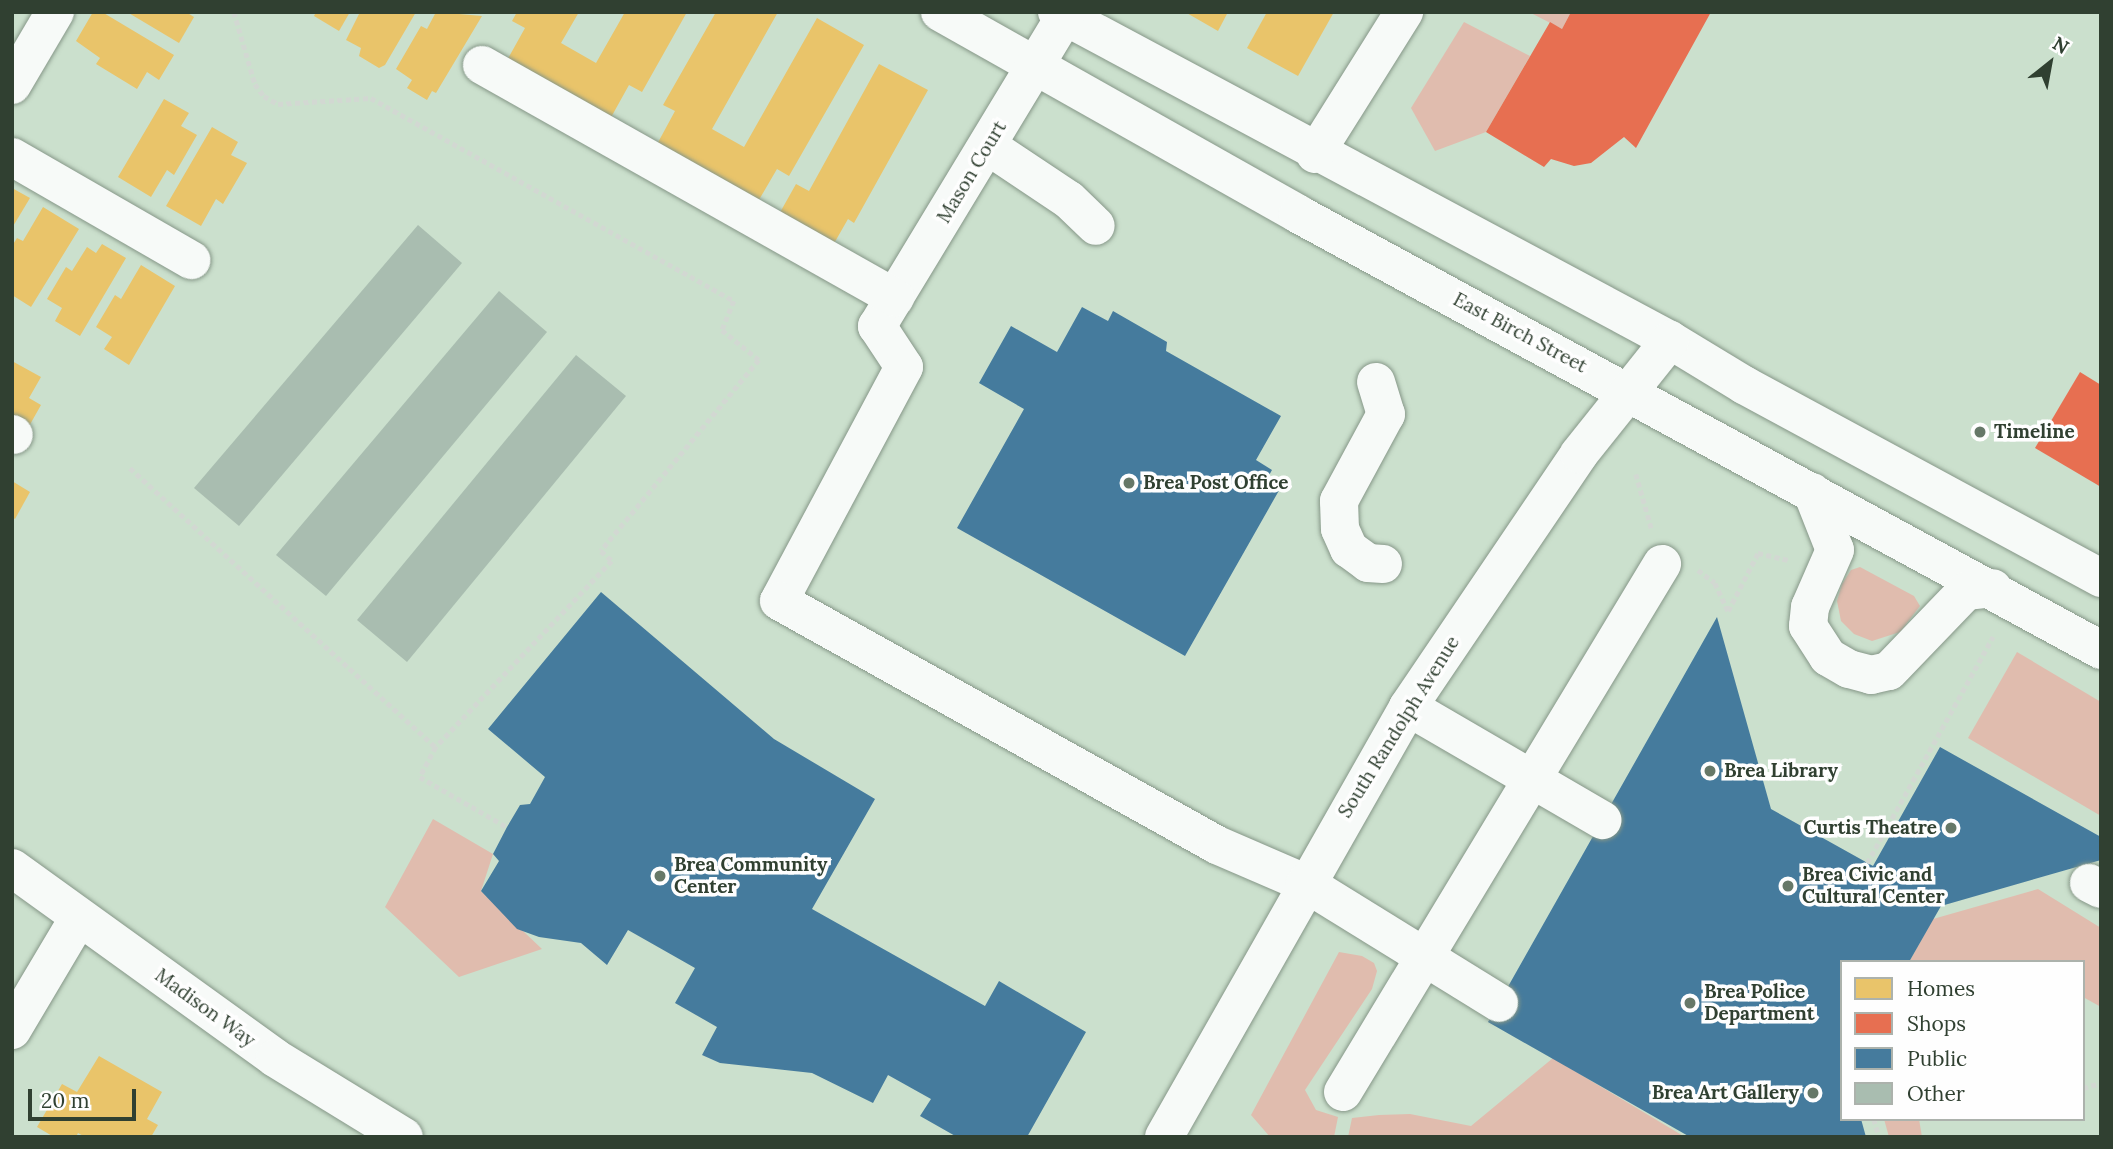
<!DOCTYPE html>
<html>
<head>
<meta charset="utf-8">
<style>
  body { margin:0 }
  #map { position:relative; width:2113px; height:1149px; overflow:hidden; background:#cbe0cd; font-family:Lora,serif }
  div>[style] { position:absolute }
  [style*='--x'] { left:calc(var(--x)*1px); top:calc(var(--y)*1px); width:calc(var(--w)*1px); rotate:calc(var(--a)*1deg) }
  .green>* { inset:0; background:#e0bcae }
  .homes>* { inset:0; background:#e9c46a }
  .shops>* { inset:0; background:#e76f51 }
  .public>* { inset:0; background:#457b9d }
  .building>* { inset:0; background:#a9bdb0 }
  .path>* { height:4.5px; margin-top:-2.25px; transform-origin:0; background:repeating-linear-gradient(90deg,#d2d8d2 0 5px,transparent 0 8.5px) }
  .roads { filter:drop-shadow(0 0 2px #869788) drop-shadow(0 0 2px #869788) }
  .minor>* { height:38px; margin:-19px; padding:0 19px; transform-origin:19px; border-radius:19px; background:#f7faf8 }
  .dots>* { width:19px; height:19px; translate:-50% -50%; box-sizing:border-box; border:4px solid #fefefe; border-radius:50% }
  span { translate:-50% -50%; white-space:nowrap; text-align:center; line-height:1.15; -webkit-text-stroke:7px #fefefe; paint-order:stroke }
  .street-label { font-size:19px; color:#304031 }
  .poi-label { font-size:19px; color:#304031; font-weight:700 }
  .left { translate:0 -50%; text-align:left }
  .right { translate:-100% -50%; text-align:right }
  .frame { position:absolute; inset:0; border:14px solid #304031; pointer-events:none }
  .legend { position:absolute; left:1840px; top:960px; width:245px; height:161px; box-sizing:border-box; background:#fefefe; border:2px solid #acb2ac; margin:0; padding:9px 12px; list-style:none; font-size:21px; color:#304031 }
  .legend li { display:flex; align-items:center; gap:14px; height:35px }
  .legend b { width:35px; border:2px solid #acb2ac }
  .north { position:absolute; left:2015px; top:28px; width:70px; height:70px; -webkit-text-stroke:5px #fefefe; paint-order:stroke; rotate:31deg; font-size:19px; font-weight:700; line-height:28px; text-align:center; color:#304031 }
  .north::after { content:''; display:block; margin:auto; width:24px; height:32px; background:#304031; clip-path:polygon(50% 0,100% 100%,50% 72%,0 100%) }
  .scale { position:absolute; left:28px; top:1089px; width:108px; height:32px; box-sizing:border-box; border:4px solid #304031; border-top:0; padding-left:9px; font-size:21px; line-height:24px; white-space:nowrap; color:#304031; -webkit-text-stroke:5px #fefefe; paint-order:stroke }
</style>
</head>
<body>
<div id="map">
  <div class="green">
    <i style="clip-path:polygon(1529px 12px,1571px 12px,1562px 29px)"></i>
    <i style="clip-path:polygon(1464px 22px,1530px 56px,1486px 132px,1435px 151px,1411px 108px)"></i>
    <i style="clip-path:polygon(1860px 567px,1914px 596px,1920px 606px,1900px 632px,1872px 641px,1854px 634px,1841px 621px,1837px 601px,1842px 584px,1851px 570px)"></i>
    <i style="clip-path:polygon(2017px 652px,2101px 702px,2101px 816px,1968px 738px)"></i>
    <i style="clip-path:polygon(433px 819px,493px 854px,481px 891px,542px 949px,459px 977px,385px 907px)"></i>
    <i style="clip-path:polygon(2038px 889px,2101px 928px,2101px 1007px,2083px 997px,2083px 962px,1909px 962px,1933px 919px)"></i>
    <i style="clip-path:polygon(1339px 952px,1362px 956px,1374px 963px,1377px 971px,1372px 989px,1305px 1090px,1316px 1110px,1338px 1117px,1334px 1137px,1270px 1137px,1251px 1115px)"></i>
    <i style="clip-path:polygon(1553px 1058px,1685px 1137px,1348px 1137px,1352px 1118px,1379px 1115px,1410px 1114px,1471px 1126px)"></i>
    <i style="clip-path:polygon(1884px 1119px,1919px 1119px,1922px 1137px,1889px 1137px)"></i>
  </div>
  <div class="homes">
    <i style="clip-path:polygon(93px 12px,102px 12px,174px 55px,159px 80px,147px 72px,137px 89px,96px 64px,100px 58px,76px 41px)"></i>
    <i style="clip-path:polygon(127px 12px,186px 12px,194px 17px,179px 43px)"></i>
    <i style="clip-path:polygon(316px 12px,350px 12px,339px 31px,314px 16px)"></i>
    <i style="clip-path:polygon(360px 12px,416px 12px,385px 65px,379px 68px,359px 56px,361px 48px,346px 40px)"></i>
    <i style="clip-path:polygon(436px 12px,482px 16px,436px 93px,432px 91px,427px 100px,407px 88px,412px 80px,396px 69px,421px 26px,427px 29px)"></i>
    <i style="clip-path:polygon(517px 12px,579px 12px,561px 43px,596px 63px,625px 12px,687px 12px,642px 92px,629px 85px,609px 121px,506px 62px,525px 28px,512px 21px)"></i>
    <i style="clip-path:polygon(716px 12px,778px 12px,712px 129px,744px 147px,817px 18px,864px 45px,789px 176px,777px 169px,756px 205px,655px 148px,675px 111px,663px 105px)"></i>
    <i style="clip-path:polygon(1185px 12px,1228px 12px,1218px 31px)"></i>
    <i style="clip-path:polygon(1267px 12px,1334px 12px,1298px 76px,1247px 48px)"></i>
    <i style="clip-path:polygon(879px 64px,928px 90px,854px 223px,848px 219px,832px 247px,778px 216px,796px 184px,809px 191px)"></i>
    <i style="clip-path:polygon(164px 99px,189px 113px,181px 126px,197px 135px,174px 175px,167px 170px,151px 197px,118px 177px)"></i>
    <i style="clip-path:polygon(212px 127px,238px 142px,231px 155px,247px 163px,223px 204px,216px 199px,201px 226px,166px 206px)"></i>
    <i style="clip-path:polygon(12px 188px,30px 198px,12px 228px)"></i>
    <i style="clip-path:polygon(43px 207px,79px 229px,31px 307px,12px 295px,12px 246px,17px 238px,23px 241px)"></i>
    <i style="clip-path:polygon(102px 244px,126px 258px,80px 336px,55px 321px,62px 308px,47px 299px,66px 267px,72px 271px,87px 247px,96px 253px)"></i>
    <i style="clip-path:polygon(141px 265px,175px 286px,129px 365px,104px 349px,112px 337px,96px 327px,115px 295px,121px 299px)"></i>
    <i style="clip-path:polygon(12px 361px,41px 377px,29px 398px,41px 405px,28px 428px,12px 419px)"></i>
    <i style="clip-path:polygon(12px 481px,30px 492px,15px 519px,12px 517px)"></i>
    <i style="clip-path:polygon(99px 1056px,162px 1092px,147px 1119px,158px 1125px,151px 1137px,85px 1137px,78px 1133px,76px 1137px,54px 1137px,37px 1127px,62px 1084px,77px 1092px)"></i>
  </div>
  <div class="shops">
    <i style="clip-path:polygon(1571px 12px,1711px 12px,1636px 148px,1624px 137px,1591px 163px,1574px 166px,1551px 159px,1544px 167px,1486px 132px,1550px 22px,1562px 29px)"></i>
    <i style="clip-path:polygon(2080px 372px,2101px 385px,2101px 487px,2035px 448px)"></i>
  </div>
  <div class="public">
    <i style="clip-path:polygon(1082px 307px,1108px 321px,1113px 311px,1167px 342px,1166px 351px,1281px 416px,1256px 460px,1272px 470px,1267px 479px,1281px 487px,1185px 656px,957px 528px,1024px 409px,979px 383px,1011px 326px,1057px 352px)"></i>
    <i style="clip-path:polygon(601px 592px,774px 739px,875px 799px,812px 909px,985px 1006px,999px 981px,1086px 1032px,1027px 1137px,957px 1137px,920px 1116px,931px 1099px,888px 1075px,873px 1103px,812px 1073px,720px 1063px,702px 1055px,717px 1027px,675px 1003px,695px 968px,628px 930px,607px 965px,581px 943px,539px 937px,517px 929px,481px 891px,499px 861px,493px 854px,507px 827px,520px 805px,530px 804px,545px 777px,488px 729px)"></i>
    <i style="clip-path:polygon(1717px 617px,1771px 809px,1873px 866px,1940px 747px,2101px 837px,2101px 860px,1941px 906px,1909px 962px,1842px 962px,1842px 1119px,1861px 1119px,1866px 1137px,1690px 1137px,1488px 1022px)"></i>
  </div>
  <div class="building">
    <i style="clip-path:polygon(418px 225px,462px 263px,239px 526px,194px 488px)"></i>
    <i style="clip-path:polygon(499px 291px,547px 332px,326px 596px,276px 555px)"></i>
    <i style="clip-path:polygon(576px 355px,626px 396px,407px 662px,357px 620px)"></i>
  </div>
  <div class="path">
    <i style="--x:234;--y:12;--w:75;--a:73.7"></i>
    <i style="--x:255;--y:84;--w:15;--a:53"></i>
    <i style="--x:264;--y:96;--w:16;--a:30"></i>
    <i style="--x:278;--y:104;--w:93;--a:-3.7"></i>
    <i style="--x:371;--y:98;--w:416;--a:29.2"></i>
    <i style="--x:734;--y:301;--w:31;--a:112"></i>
    <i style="--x:722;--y:330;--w:48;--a:39"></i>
    <i style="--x:759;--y:360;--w:248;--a:129.6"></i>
    <i style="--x:601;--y:551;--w:15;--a:42"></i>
    <i style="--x:612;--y:561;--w:256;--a:133.4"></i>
    <i style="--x:130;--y:468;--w:414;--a:42.4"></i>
    <i style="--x:436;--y:747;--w:34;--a:118"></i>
    <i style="--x:420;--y:777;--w:100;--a:29.9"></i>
    <i style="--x:1636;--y:474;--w:58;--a:74.1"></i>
    <i style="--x:1698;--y:570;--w:21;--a:37"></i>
    <i style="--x:1715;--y:583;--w:31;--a:65"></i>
    <i style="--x:1728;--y:611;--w:65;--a:-62.7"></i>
    <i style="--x:1758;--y:553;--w:32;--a:13"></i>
    <i style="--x:1867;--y:863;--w:259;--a:-60.9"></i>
    <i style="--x:2083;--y:1088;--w:19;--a:-16"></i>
    <i style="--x:1874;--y:1119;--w:19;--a:74"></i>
  </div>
  <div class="roads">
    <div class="minor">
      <i style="--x:940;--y:12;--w:411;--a:29.4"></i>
      <i style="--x:1298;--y:214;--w:914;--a:28.5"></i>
      <i style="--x:1057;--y:12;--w:695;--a:28.15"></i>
      <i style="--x:1670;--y:340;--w:87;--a:31.3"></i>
      <i style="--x:1744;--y:385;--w:406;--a:28.4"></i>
      <i style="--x:1065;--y:16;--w:363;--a:121.2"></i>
      <i style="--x:877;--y:326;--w:49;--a:56.6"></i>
      <i style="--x:904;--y:367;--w:265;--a:118.1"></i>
      <i style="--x:779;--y:601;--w:501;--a:29.12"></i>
      <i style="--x:1217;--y:845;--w:96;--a:23.4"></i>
      <i style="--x:1305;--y:883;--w:228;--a:31.7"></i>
      <i style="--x:482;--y:65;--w:474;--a:29.4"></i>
      <i style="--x:12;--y:85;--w:85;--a:-59.5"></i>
      <i style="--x:988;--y:146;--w:97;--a:33.7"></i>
      <i style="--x:1069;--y:200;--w:37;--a:44"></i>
      <i style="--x:1315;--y:154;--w:168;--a:-57.9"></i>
      <i style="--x:12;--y:157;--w:207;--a:29.9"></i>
      <i style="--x:1376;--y:382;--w:34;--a:73"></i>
      <i style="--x:1386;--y:414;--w:99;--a:118.4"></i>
      <i style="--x:1339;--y:501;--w:28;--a:88"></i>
      <i style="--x:1340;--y:529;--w:22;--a:66"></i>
      <i style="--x:1349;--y:549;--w:24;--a:36"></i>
      <i style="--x:1368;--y:563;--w:15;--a:4"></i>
      <i style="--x:12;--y:434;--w:2;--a:27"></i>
      <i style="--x:1812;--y:492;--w:62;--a:68.4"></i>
      <i style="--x:1835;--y:550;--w:62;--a:113.7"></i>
      <i style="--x:1810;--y:607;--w:19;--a:96"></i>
      <i style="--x:1808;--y:626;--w:37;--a:57"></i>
      <i style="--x:1828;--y:657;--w:24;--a:30"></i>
      <i style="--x:1849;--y:669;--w:23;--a:15"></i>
      <i style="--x:1871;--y:675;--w:18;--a:-13"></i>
      <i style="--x:1889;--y:671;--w:111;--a:-46.1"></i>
      <i style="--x:1966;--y:591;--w:27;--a:-6"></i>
      <i style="--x:1408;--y:707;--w:225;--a:30.2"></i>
      <i style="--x:12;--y:868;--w:324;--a:35.8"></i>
      <i style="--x:275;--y:1058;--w:151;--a:31.5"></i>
      <i style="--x:2089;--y:883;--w:13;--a:27"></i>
      <i style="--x:12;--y:1030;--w:131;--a:-59.3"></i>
      <i style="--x:1343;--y:1092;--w:617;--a:-58.86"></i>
      <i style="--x:1164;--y:1137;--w:494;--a:-60.4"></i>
      <i style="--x:1408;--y:707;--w:305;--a:-55.9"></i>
      <i style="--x:1579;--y:454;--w:146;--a:-51.4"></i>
    </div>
  </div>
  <div class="dots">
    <i style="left:1980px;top:432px;background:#667868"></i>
    <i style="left:1129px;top:483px;background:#667868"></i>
    <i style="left:1710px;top:771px;background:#667868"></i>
    <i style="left:1951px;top:828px;background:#667868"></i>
    <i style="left:660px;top:876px;background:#667868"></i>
    <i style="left:1788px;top:886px;background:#667868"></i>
    <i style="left:1690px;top:1003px;background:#667868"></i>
    <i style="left:1813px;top:1093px;background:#667868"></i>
  </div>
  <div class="street-label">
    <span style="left:972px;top:172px;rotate:-59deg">Mason Court</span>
    <span style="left:1520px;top:333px;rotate:28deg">East Birch Street</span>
    <span style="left:1399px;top:727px;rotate:-58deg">South Randolph Avenue</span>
    <span style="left:205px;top:1008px;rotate:36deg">Madison Way</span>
  </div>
  <div class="poi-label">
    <span class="left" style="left:1994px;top:432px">Timeline</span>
    <span class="left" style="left:1143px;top:483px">Brea Post Office</span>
    <span class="left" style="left:1724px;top:771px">Brea Library</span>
    <span class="right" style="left:1937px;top:828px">Curtis Theatre</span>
    <span class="left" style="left:674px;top:876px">Brea Community<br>Center</span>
    <span class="left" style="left:1802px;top:886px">Brea Civic and<br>Cultural Center</span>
    <span class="left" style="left:1704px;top:1003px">Brea Police<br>Department</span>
    <span class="right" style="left:1799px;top:1093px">Brea Art Gallery</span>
  </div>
  <div class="frame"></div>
  <ul class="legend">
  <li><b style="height:19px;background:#e9c46a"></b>Homes</li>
  <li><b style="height:19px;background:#e76f51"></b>Shops</li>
  <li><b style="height:19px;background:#457b9d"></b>Public</li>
  <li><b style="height:19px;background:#a9bdb0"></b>Other</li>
  </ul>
  <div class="north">N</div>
  <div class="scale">20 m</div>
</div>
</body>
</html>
